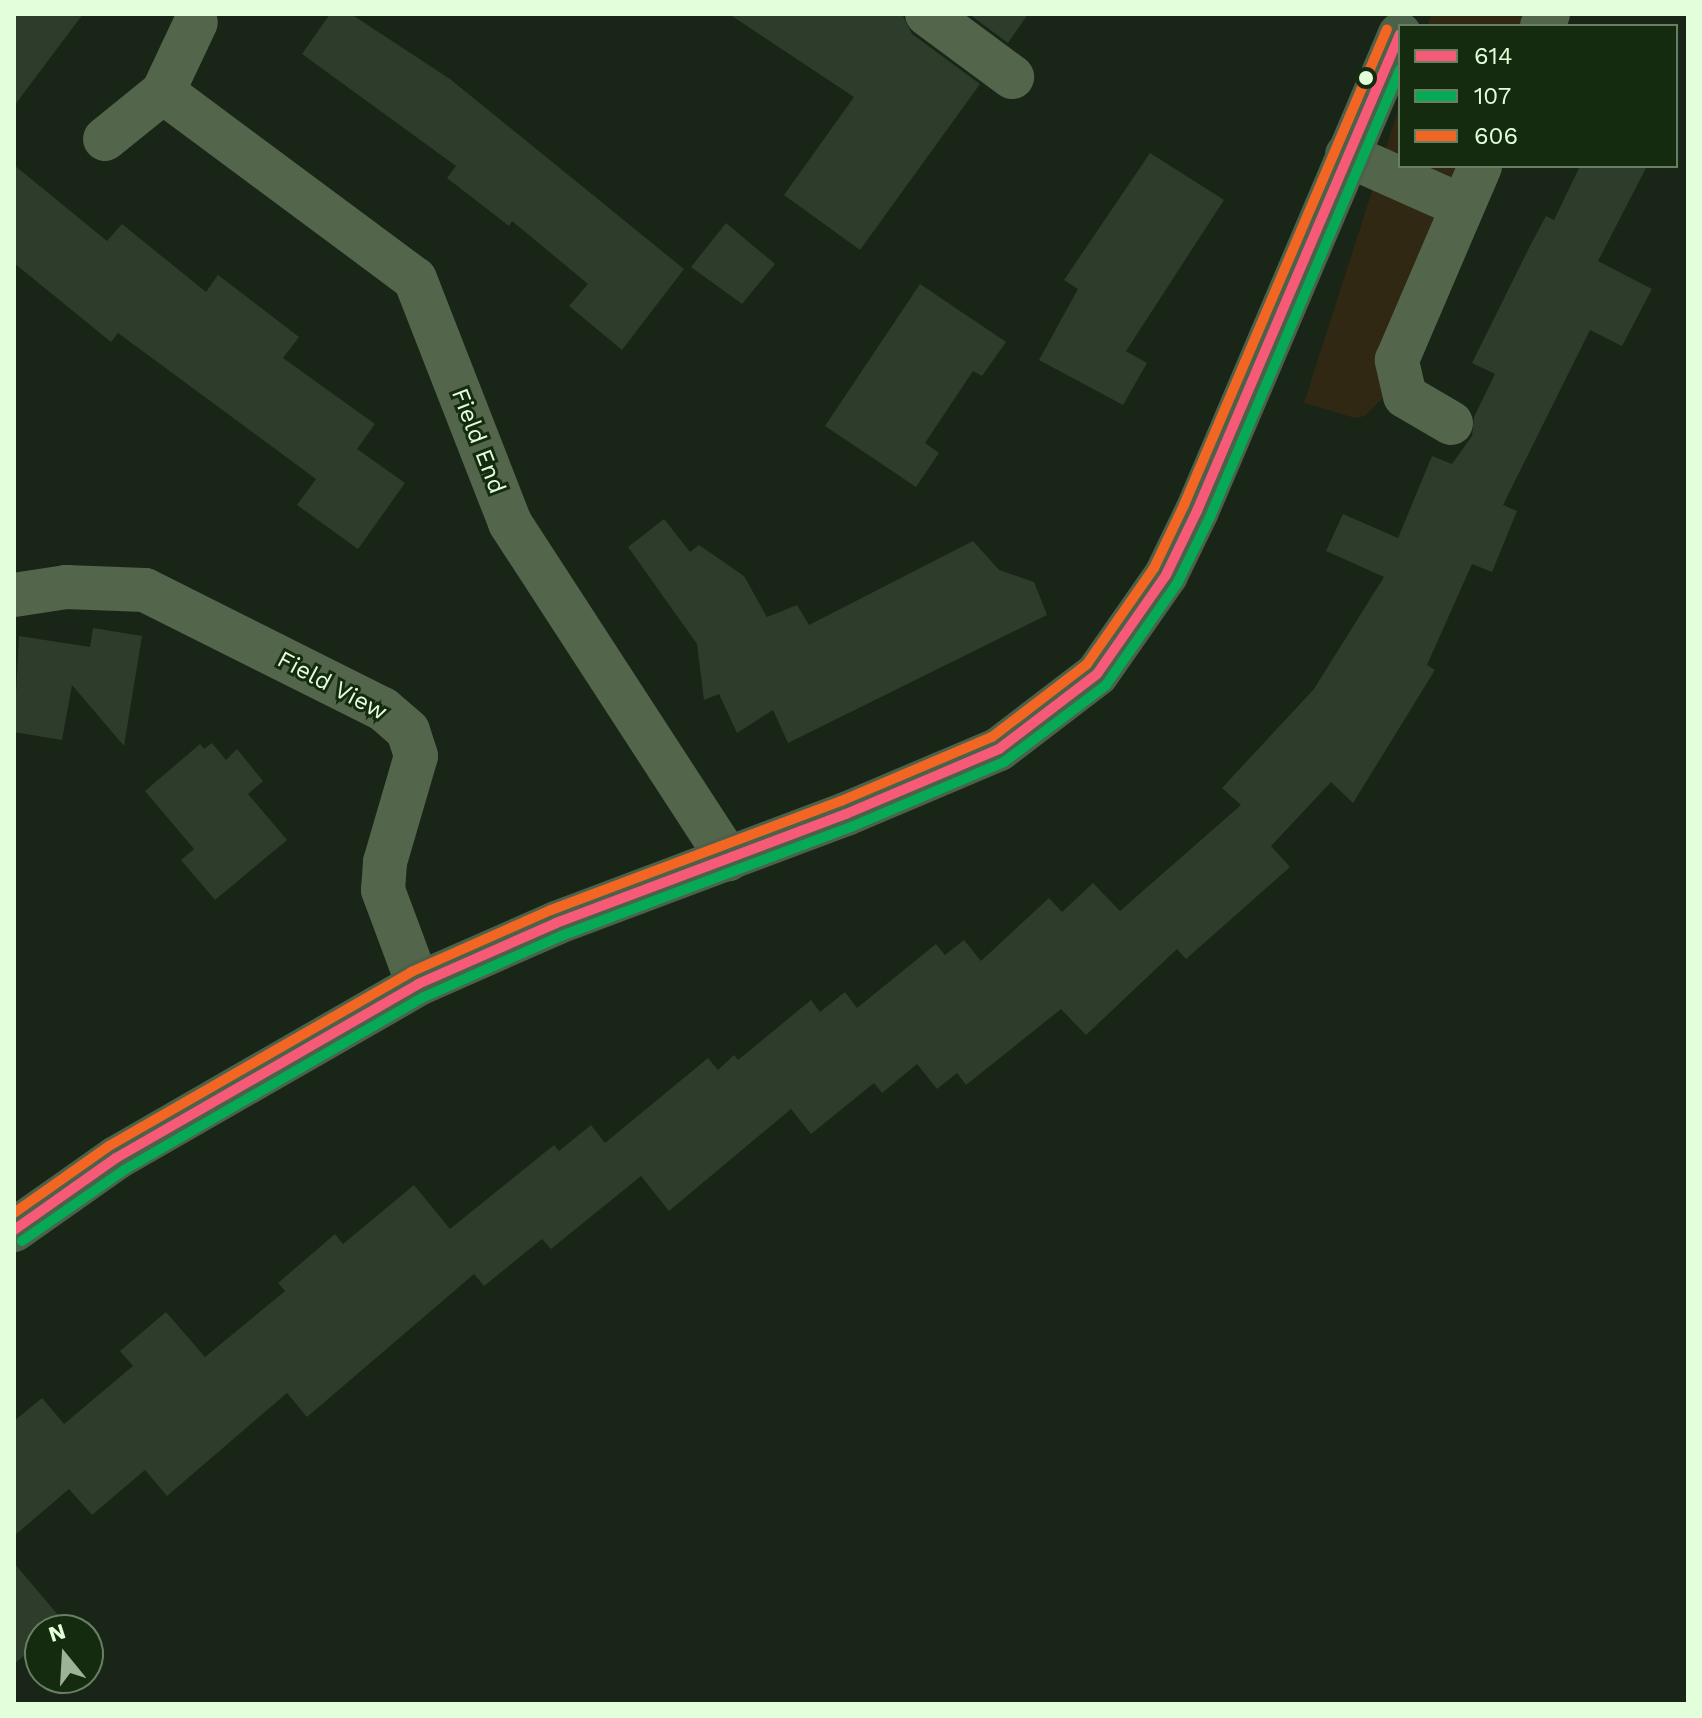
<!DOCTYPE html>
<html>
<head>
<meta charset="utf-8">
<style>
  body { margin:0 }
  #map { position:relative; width:1702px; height:1718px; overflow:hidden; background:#192516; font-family:"Work Sans",sans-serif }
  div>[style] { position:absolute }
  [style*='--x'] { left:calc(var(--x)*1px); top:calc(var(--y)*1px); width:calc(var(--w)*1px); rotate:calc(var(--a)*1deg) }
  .green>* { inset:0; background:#312813 }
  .building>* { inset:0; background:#2e3c2b }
  .minor>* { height:44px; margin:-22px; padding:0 22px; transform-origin:22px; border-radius:22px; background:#53664c }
  .primary>* { height:44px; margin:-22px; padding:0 22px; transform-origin:22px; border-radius:22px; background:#4b6149 }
  .bus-1>* { height:10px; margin:-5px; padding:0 5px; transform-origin:5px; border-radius:5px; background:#f75a77 }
  .bus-2>* { height:10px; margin:-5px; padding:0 5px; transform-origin:5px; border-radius:5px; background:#06aa56 }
  .bus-3>* { height:10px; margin:-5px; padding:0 5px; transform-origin:5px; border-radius:5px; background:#f26522 }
  .dots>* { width:22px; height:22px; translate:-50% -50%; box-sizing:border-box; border:4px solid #152b10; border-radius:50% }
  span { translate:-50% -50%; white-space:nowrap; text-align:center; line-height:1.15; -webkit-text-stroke:6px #152b10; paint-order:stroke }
  .street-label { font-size:24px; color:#e3ffda }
  .frame { position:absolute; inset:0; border:16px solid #e3ffda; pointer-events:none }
  .legend { position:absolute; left:1398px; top:24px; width:280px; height:144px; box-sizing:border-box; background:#152b10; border:2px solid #678061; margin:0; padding:10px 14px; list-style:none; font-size:24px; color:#e3ffda }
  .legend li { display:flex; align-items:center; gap:16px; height:40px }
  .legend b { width:40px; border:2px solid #678061 }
  .north { position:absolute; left:24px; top:1614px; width:80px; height:80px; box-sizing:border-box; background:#152b10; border:2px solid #678061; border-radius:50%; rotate:342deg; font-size:22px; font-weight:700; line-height:32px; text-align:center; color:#e3ffda }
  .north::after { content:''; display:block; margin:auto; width:28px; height:36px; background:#9cb395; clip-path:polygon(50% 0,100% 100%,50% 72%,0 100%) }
</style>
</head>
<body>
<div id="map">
  <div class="green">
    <i style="clip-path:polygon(1432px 14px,1548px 14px,1542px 26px,1427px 26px)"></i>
    <i style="clip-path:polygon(1400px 104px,1400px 166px,1480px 166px,1399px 382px,1365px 416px,1355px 418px,1304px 403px)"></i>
  </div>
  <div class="building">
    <i style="clip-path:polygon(14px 14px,83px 14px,14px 106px)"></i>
    <i style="clip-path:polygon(330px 14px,351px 14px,450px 79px,684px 269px,622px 350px,569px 306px,588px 284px,512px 221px,509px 226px,447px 178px,456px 166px,302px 54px)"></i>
    <i style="clip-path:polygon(729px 14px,902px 14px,912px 34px,980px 84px,860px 250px,784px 195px,854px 97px)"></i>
    <i style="clip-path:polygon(969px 14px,1028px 14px,1008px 43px)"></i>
    <i style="clip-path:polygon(1150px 153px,1224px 200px,1126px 351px,1147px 363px,1123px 405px,1039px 360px,1078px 289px,1064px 280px)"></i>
    <i style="clip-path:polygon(14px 165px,107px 241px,122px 224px,206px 292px,218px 275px,299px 337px,283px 358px,375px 424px,357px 449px,405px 483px,358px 549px,297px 505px,316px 479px,118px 333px,111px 342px,14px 263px)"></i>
    <i style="clip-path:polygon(1580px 166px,1647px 166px,1598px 261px,1652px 289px,1622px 346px,1590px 330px,1503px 505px,1517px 511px,1492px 572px,1472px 564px,1427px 665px,1435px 670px,1353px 803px,1331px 782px,1271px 846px,1290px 867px,1186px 959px,1177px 949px,1086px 1035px,1061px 1009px,966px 1085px,957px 1073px,937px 1089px,917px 1064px,882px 1093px,874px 1083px,811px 1134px,791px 1109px,669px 1211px,641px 1176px,551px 1249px,542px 1239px,484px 1286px,474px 1274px,307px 1417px,287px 1393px,167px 1496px,145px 1470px,92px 1515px,69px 1489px,14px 1536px,14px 1421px,42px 1398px,64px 1424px,133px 1366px,120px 1351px,166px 1312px,205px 1357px,285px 1291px,278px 1283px,335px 1234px,343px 1244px,414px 1185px,450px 1229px,554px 1145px,559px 1151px,591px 1125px,605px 1143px,708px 1058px,718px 1070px,734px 1055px,738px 1060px,811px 1000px,820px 1012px,845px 992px,857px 1008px,936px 944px,945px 955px,964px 940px,981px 961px,1049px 898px,1062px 912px,1093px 883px,1120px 911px,1241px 805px,1222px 788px,1314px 689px,1384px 577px,1326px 551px,1343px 514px,1398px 538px,1432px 456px,1452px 464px,1472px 436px,1474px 417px,1495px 374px,1472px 363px,1532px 242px,1546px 216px,1554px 220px)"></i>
    <i style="clip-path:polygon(726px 223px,775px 264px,742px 304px,691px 267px)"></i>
    <i style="clip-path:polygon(920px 284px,1006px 342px,982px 376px,973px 371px,925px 443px,939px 453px,916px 487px,825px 426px)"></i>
    <i style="clip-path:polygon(664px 519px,690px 552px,699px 545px,744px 576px,767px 617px,797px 605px,809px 625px,973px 541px,999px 570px,1034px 582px,1047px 615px,788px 743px,773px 710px,737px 733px,719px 694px,704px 700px,697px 644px,628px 547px)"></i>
    <i style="clip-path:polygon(93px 628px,142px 636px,124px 746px,72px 685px,62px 740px,14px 732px,19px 636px,90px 647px)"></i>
    <i style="clip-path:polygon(212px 743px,226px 760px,237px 749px,263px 781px,248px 794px,287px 840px,215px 900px,181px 860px,194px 849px,145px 791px,200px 744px,204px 749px)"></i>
    <i style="clip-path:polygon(14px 1563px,64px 1622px,55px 1630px,40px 1630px,40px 1643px,14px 1664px)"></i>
  </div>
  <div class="minor">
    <i style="--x:927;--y:14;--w:106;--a:36.5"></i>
    <i style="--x:1542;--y:26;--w:13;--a:-63"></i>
    <i style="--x:163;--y:92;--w:314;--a:36.6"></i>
    <i style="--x:415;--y:279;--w:262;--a:68.7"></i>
    <i style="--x:510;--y:523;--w:401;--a:57"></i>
    <i style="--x:105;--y:139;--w:75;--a:-39"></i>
    <i style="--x:163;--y:92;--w:77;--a:-64.8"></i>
    <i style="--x:1347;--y:155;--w:126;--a:23.9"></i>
    <i style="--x:1451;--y:423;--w:53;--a:-149.6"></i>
    <i style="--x:1405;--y:396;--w:37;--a:-103"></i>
    <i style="--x:1397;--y:360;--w:211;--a:-66.8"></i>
    <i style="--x:14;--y:595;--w:53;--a:-8.7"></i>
    <i style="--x:66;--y:587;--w:79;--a:2.2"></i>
    <i style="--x:145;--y:590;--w:266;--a:26.6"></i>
    <i style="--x:383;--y:709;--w:33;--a:41"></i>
    <i style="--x:408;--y:731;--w:26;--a:72"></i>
    <i style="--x:416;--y:756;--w:110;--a:106.3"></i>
    <i style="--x:385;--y:862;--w:28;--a:94"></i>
    <i style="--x:383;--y:890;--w:100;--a:69.6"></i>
  </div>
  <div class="primary">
    <i style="--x:14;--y:1230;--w:125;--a:-35.2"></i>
    <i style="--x:116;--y:1158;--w:349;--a:-29.9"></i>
    <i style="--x:418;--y:984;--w:151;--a:-23.8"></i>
    <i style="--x:556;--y:923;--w:310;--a:-20.6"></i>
    <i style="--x:846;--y:814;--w:166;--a:-23"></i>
    <i style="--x:999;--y:749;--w:123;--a:-37.4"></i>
    <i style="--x:1097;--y:674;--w:121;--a:-55.1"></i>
    <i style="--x:1166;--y:575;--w:71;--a:-64.2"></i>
    <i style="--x:1197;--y:511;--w:518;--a:-66.95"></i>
  </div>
  <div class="bus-1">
    <i style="--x:14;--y:1230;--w:125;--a:-35.2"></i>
    <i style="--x:116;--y:1158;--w:349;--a:-29.9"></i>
    <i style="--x:418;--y:984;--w:151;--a:-23.8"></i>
    <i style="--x:556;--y:923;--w:310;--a:-20.6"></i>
    <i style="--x:846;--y:814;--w:166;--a:-23"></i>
    <i style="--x:999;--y:749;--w:123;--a:-37.4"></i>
    <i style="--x:1097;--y:674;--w:121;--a:-55.1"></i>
    <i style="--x:1166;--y:575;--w:71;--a:-64.2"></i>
    <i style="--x:1197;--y:511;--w:518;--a:-66.95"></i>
  </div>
  <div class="bus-2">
    <i style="--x:22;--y:1241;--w:124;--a:-34.8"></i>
    <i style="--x:124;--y:1170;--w:346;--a:-30"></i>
    <i style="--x:424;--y:997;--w:150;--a:-24"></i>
    <i style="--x:561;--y:936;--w:310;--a:-20.6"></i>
    <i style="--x:851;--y:827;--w:166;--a:-23"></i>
    <i style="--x:1004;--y:762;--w:128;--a:-37"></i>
    <i style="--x:1106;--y:685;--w:126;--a:-55"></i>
    <i style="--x:1178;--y:582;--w:72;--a:-63.8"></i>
    <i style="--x:1210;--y:517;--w:486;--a:-67"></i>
  </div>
  <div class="bus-3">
    <i style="--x:14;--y:1213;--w:116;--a:-35.2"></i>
    <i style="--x:109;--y:1146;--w:349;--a:-29.9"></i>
    <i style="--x:411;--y:972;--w:153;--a:-23.9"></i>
    <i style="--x:551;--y:910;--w:310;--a:-20.6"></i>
    <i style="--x:841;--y:801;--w:164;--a:-23"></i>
    <i style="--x:992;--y:737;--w:120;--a:-37.5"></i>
    <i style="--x:1087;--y:664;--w:117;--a:-55.1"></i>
    <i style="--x:1154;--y:568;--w:70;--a:-64.5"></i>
    <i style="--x:1184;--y:505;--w:517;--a:-66.9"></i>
  </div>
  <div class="dots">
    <i style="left:1366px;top:78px;background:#e3ffda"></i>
  </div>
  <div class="street-label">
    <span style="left:478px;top:441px;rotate:69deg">Field End</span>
    <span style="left:332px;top:686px;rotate:28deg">Field View</span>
  </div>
  <div class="frame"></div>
  <ul class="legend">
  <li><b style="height:10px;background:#f75a77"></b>614</li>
  <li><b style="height:10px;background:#06aa56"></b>107</li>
  <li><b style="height:10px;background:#f26522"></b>606</li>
  </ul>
  <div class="north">N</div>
</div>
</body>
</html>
